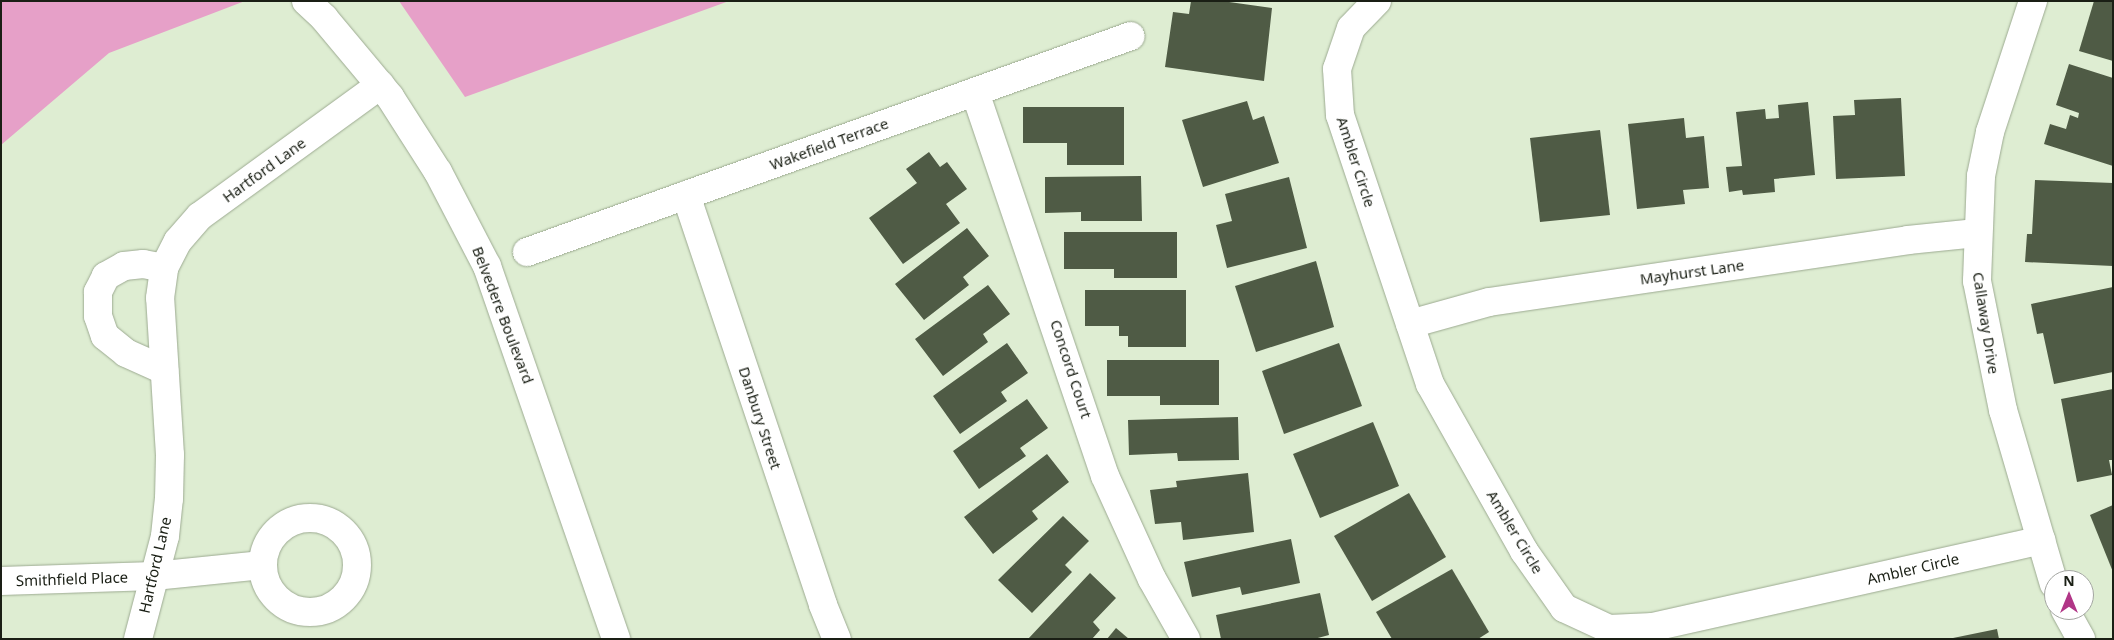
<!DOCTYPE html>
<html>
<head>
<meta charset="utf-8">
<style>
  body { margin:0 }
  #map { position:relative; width:2114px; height:640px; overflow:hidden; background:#deedd2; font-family:"Noto Sans",sans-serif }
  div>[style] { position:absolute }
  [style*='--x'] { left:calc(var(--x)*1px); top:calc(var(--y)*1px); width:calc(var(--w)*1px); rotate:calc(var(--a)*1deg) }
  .green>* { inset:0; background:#e6a0c8 }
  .building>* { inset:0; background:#4f5b45 }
  .roads { filter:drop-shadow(0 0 1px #9caa91) drop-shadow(0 0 1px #9caa91) }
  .minor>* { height:28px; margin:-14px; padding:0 14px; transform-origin:14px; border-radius:14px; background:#fff }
  .minor>.ring { margin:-14px; padding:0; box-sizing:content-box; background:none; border:28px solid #fff; border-radius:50% }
  .tertiary>* { height:28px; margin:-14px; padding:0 14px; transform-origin:14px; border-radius:14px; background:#fff }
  span { translate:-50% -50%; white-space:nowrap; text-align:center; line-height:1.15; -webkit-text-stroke:5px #fff; paint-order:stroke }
  .street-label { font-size:15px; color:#1a1f15 }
  .frame { position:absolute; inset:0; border:2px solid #1a1f15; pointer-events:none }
  .north { position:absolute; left:2044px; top:570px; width:50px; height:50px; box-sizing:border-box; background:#fff; border:1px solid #a3a5a1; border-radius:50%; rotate:0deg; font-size:14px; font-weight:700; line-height:20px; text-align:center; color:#1a1f15 }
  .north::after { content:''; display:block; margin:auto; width:18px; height:22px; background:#b13687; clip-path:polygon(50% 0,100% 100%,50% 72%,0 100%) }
</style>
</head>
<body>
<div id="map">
  <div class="green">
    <i style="clip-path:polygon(1px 1px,245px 1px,109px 53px,1px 145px)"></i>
    <i style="clip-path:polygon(399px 1px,729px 1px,465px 97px)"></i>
  </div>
  <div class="building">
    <i style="clip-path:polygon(1191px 1px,1222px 1px,1272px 8px,1264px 81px,1165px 67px,1173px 12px,1189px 14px)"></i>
    <i style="clip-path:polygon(2094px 1px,2113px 1px,2113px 61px,2079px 51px)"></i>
    <i style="clip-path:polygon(2069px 64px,2113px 78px,2113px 166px,2044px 144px,2050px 124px,2066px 129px,2070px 115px,2078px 118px,2079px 113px,2056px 105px)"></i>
    <i style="clip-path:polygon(1901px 98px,1905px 176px,1836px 179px,1833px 116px,1855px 115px,1854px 100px)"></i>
    <i style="clip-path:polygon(1247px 101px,1253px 120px,1264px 116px,1279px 163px,1203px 187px,1182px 120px)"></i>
    <i style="clip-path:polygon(1808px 102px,1815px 175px,1774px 179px,1775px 192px,1743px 195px,1742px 190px,1729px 192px,1726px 167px,1742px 166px,1736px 112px,1765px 109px,1766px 119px,1779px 118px,1778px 105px)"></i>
    <i style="clip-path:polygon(1023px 107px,1124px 107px,1124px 165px,1067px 165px,1067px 143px,1023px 143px)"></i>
    <i style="clip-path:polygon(1684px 118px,1686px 138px,1704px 136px,1709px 188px,1683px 190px,1685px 204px,1637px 209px,1628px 124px)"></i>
    <i style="clip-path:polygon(1600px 130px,1610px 215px,1540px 222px,1530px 138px)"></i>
    <i style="clip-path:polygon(929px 152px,940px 167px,947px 162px,967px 189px,946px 204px,960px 223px,903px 264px,869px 218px,917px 183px,906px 169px)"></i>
    <i style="clip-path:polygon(1141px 176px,1142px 221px,1081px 221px,1081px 212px,1045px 213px,1045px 177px)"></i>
    <i style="clip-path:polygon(1289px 177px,1307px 248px,1227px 268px,1216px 225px,1232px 221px,1225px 194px)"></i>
    <i style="clip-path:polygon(2035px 180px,2113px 183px,2113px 266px,2025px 262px,2027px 234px,2032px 234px)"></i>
    <i style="clip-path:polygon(967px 228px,989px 256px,963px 277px,969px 285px,924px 320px,895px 284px)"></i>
    <i style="clip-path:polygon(1064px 232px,1177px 232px,1177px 278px,1114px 278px,1114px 269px,1064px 269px)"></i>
    <i style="clip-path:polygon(1316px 261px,1334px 327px,1256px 352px,1235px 286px)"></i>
    <i style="clip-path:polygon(988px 285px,1010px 314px,983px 334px,988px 342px,943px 376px,915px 339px)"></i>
    <i style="clip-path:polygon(2113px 287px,2113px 372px,2054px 384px,2043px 333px,2037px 334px,2031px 304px)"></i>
    <i style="clip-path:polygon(1085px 290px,1186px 290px,1186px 347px,1128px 347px,1128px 336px,1119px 336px,1119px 326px,1085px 326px)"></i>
    <i style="clip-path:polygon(1007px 343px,1028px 373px,1001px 392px,1007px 401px,960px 434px,933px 396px)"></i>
    <i style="clip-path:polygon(1339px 343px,1362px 406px,1284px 434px,1262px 371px)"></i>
    <i style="clip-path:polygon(1107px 360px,1219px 360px,1219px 405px,1160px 405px,1160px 396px,1107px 396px)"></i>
    <i style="clip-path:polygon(2113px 389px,2113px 460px,2109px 460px,2112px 475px,2077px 482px,2061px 399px)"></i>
    <i style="clip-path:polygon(1027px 399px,1048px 428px,1020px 448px,1026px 456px,979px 489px,953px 451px)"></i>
    <i style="clip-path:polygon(1238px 417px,1239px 460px,1178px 461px,1177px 453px,1129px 455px,1128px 420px)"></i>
    <i style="clip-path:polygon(1373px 422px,1399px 486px,1320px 518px,1293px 454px)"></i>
    <i style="clip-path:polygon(1047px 454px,1069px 482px,1032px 511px,1038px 519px,993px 554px,964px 517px)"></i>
    <i style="clip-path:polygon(1248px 473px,1254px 532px,1183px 540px,1181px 522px,1155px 524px,1150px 490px,1177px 487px,1176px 481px)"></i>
    <i style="clip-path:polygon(1409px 493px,1446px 557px,1372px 601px,1334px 536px)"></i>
    <i style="clip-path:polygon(2113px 505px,2113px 572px,2090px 515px)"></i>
    <i style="clip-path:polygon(1063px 516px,1089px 541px,1065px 565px,1072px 572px,1032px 613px,998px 580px)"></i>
    <i style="clip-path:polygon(1291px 539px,1300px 583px,1242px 595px,1240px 587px,1192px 597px,1184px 562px)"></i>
    <i style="clip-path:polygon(1452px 569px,1489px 632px,1478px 639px,1392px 639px,1376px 612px)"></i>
    <i style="clip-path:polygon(1090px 573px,1116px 598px,1093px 622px,1100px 630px,1092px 639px,1028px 639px)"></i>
    <i style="clip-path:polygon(1320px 593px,1329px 635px,1314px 639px,1221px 639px,1216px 615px)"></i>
    <i style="clip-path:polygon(1116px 628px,1129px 639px,1107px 639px)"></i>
    <i style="clip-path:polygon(1997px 629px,1999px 639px,1953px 639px,1953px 638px)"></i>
  </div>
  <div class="roads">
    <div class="minor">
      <i style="--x:1377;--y:1;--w:37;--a:134"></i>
      <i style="--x:1351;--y:28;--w:43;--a:108.9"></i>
      <i style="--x:1337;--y:69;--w:46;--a:86.3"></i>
      <i style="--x:1340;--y:115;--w:284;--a:71.5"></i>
      <i style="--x:1430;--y:384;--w:192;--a:60.6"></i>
      <i style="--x:1524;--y:551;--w:70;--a:54.9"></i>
      <i style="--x:1564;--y:608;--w:50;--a:25"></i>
      <i style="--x:1609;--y:629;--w:44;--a:-2.6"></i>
      <i style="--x:1653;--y:627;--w:398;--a:-12.6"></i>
      <i style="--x:2033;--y:1;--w:138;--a:108.2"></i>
      <i style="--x:1990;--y:132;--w:45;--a:101.6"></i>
      <i style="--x:1981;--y:176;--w:105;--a:92.2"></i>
      <i style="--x:1977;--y:281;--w:132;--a:78.6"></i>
      <i style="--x:2003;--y:410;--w:181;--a:73.7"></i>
      <i style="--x:975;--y:92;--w:405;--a:71.3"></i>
      <i style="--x:1105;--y:476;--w:113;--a:65.5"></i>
      <i style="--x:1152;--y:579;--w:69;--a:60.5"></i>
      <i style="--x:686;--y:195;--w:432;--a:71.5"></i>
      <i style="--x:823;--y:605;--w:37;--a:68"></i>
      <i style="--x:527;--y:252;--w:641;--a:-19.68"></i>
      <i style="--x:164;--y:268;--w:21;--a:-169"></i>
      <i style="--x:143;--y:264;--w:19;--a:174"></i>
      <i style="--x:124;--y:266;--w:21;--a:151"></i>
      <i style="--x:106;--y:276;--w:18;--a:117"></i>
      <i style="--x:98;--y:292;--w:24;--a:90"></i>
      <i style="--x:98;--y:316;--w:21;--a:71"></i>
      <i style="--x:105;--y:336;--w:27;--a:39"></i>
      <i style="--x:126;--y:353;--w:42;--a:24.1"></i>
      <i style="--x:1410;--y:324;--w:82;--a:-15.6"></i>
      <i style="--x:1489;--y:302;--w:424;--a:-8.4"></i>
      <i style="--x:1908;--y:240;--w:69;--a:-5.8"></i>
      <i class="ring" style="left:263px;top:518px;width:66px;height:66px"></i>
      <i style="--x:1;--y:581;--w:153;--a:-1.9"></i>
      <i style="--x:154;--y:576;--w:109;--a:-5.8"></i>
      <i style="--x:2065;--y:610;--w:33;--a:61"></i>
      <i style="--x:138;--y:639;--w:106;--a:-75.3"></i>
      <i style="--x:165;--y:536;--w:37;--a:-84"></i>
      <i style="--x:169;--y:499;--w:44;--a:-88.7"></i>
      <i style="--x:170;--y:455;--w:157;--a:-93.6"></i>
      <i style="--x:160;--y:298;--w:30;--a:-82"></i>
      <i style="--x:164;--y:268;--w:30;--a:-63"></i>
      <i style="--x:178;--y:241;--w:33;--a:-49"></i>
      <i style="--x:200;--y:216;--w:223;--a:-36"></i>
    </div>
    <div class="tertiary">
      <i style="--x:306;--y:1;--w:25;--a:43"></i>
      <i style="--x:324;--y:18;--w:103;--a:50.1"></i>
      <i style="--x:390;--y:97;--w:89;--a:57.4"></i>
      <i style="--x:438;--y:172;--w:106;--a:62.5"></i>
      <i style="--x:487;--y:266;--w:395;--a:70.9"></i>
    </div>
  </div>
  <div class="street-label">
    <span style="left:829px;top:144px;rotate:-20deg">Wakefield Terrace</span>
    <span style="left:1356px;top:162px;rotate:72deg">Ambler Circle</span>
    <span style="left:264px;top:170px;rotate:-36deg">Hartford Lane</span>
    <span style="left:1692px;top:272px;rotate:-8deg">Mayhurst Lane</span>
    <span style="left:503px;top:315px;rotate:69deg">Belvedere Boulevard</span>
    <span style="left:1986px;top:323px;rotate:81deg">Callaway Drive</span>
    <span style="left:1071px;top:369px;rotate:72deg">Concord Court</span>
    <span style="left:760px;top:418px;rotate:72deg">Danbury Street</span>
    <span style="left:1515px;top:532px;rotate:59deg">Ambler Circle</span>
    <span style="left:155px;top:565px;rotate:-77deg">Hartford Lane</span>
    <span style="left:1913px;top:569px;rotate:-13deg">Ambler Circle</span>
    <span style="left:72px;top:579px;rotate:-2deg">Smithfield Place</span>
  </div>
  <div class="frame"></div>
  <div class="north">N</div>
</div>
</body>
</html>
